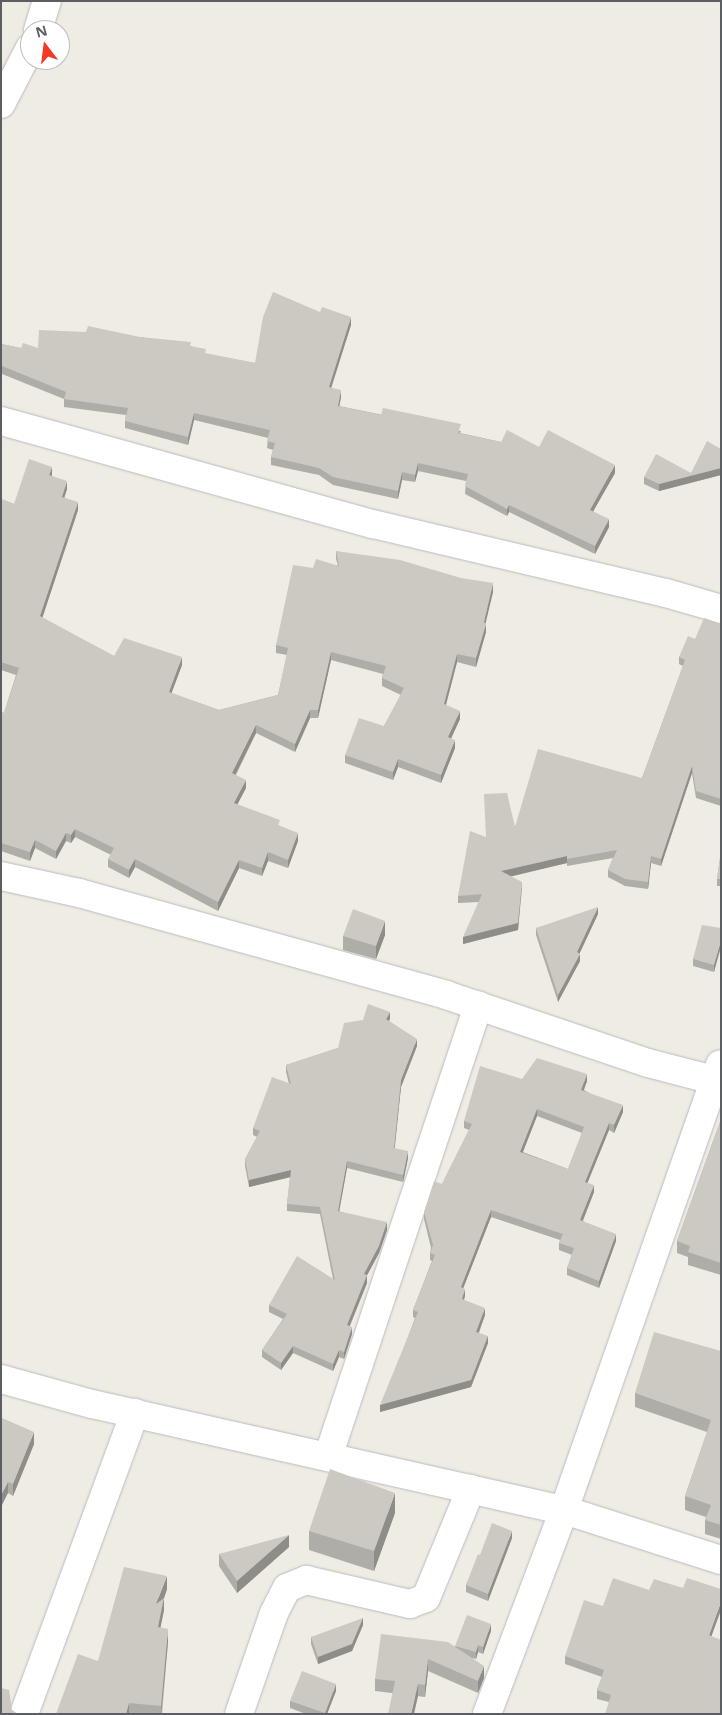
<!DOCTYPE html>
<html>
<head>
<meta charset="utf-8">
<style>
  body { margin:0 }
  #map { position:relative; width:722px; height:1715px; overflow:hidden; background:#efece3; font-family:"Noto Sans",sans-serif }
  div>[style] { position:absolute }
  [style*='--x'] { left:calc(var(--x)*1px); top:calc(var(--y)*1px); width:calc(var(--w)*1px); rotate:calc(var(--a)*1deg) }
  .roads { filter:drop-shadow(0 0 1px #b8bbc0) drop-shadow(0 0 1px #b8bbc0) }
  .minor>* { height:28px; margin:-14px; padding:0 14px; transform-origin:14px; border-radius:14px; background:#fff }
  .wall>* { inset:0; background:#afada7 }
  .shaded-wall>* { inset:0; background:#8f8d88 }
  .building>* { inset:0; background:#ccc9c2 }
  span { translate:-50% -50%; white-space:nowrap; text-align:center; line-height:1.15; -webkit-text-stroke:4px #fff; paint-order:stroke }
  .frame { position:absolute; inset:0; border:2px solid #5b5f64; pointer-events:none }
  .north { position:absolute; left:20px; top:20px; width:50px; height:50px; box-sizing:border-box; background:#fff; border:1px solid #bdbfc1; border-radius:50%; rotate:345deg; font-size:14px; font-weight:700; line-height:20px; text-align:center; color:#5b5f64 }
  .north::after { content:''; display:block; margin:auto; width:18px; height:22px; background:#f33924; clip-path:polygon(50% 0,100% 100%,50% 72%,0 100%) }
</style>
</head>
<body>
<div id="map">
  <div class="roads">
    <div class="minor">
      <i style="--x:38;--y:30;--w:30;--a:-73"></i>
      <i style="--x:1;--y:104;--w:63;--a:-62.6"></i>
      <i style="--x:1;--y:421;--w:386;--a:15.5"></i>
      <i style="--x:373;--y:524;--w:301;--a:13.3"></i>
      <i style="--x:666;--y:593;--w:57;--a:16.2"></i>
      <i style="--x:1;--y:876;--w:80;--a:12.3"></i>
      <i style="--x:79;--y:893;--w:381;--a:15.5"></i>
      <i style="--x:446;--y:995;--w:213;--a:18.6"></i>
      <i style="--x:648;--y:1063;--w:75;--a:14.6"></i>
      <i style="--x:1;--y:1379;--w:94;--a:15.4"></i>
      <i style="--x:92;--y:1404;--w:484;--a:12.7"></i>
      <i style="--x:564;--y:1510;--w:165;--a:17.7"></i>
      <i style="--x:328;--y:1457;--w:476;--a:-71.6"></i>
      <i style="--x:24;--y:1714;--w:321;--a:-69.8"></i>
      <i style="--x:239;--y:1714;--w:107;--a:-70.9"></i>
      <i style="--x:274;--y:1613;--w:28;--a:-63"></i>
      <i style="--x:287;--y:1588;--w:21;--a:-23"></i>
      <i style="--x:306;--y:1580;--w:107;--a:13"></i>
      <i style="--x:410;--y:1604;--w:17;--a:-21"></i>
      <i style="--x:426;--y:1598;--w:118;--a:-67.6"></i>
      <i style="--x:487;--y:1714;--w:218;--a:-69.3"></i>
      <i style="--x:564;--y:1510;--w:472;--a:-70.7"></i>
    </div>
  </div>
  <div class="wall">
    <i style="clip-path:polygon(320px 312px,351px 325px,331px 387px,341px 397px,339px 406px,461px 431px,460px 433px,501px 442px,539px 447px,615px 473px,593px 511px,609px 527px,595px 554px,509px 512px,507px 516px,465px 494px,466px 481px,418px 471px,415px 482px,402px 480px,398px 499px,333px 485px,319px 475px,271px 465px,271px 457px,273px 450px,267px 448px,268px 438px,194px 420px,188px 445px,125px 428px,125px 421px,126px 415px,64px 407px,64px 399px,2px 374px,1px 344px,21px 348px,38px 348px,140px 337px,191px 346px,206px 354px,255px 363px)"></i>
    <i style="clip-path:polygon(721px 449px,721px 475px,659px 491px,644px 484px,644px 477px,691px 473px)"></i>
    <i style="clip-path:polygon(52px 475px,52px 476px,67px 489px,64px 497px,78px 510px,42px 618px,114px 656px,182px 665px,171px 693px,219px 710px,278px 695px,287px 655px,276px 653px,276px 645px,313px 568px,338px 565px,336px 559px,336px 551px,493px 592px,485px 623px,486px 632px,476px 667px,457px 662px,446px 705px,460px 719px,451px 738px,455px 748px,441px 783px,398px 767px,393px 780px,345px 763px,345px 755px,384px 726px,401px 695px,382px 686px,382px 678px,383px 674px,331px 660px,318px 718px,310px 718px,295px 752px,256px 733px,236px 775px,246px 788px,237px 804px,280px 826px,298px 841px,288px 868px,268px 861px,262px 876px,239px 868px,218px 911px,135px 867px,129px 878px,108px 867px,108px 859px,111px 855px,75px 837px,71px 843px,66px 841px,56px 859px,35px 848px,30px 861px,1px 851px,1px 712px,4px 713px,16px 675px,1px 670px,1px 499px,14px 504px)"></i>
    <i style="clip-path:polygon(721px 624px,721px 806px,696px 798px,692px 773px,661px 866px,651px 863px,648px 889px,625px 886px,608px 877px,608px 870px,613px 858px,567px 866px,567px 863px,510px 876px,522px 889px,518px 930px,463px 944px,479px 902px,458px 903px,458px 896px,486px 837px,642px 778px,683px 666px,679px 664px,679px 657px,695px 639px)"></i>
    <i style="clip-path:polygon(721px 851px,721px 886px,717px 886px,717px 879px)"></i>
    <i style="clip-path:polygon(598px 914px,579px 954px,580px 961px,558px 1002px,536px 935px,536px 928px)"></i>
    <i style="clip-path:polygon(721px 928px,714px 972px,693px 966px,693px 959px)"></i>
    <i style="clip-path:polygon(385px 935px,376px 959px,343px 950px,343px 936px)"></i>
    <i style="clip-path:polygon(390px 1019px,389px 1021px,417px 1046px,401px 1087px,394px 1149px,408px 1158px,404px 1178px,403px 1182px,347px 1168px,339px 1211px,387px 1230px,379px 1253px,367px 1275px,367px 1283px,350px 1326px,352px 1334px,344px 1359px,339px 1357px,333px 1371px,293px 1353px,281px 1370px,262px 1357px,262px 1350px,283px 1319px,269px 1312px,269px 1305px,333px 1279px,320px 1214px,287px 1211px,287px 1204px,290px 1177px,249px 1187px,245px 1166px,245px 1159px,257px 1137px,253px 1135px,253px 1128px,289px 1084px,286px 1072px,286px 1065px,338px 1048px)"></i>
    <i style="clip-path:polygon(evenodd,522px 1079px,587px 1081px,584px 1090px,623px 1112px,614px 1133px,609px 1130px,587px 1183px,594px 1192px,583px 1221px,616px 1241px,599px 1288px,567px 1275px,567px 1268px,572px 1255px,559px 1250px,559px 1243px,560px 1240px,491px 1217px,463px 1288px,465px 1296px,464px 1300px,485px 1315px,479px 1333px,488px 1343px,471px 1387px,380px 1412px,415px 1318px,413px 1317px,413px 1310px,432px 1261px,430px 1260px,430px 1253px,431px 1248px,424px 1219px,424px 1212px,442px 1184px,469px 1130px,464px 1128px,464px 1121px,522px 1079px,537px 1116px,582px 1133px,568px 1169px,523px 1152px,537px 1116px)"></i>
    <i style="clip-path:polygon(721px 1119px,721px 1275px,688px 1265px,688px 1257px,677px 1253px,677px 1241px)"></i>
    <i style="clip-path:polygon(721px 1351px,721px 1539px,705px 1534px,705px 1520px,706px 1517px,685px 1510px,685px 1496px,707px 1432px,635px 1407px,635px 1393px)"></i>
    <i style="clip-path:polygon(1px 1418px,34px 1444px,13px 1496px,8px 1493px)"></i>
    <i style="clip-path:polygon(395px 1513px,374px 1571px,309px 1550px,309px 1531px)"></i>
    <i style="clip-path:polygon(512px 1538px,488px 1601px,466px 1592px,466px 1585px,480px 1555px)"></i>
    <i style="clip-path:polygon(289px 1547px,237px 1593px,219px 1566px,219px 1554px)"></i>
    <i style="clip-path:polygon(167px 1589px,164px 1598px,164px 1610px,160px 1628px,168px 1642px,162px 1714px,56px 1714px,98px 1661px)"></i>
    <i style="clip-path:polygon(603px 1606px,712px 1636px,609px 1702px,597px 1699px,597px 1690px,602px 1677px,565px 1664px,565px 1656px)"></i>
    <i style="clip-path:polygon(363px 1625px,352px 1651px,318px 1664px,311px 1644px,311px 1637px)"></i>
    <i style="clip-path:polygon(491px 1631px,483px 1654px,478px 1652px,476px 1659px,472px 1658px,484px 1678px,478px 1693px,428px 1671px,425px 1697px,375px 1691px,375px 1679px,455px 1647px,455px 1646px)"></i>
    <i style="clip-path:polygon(336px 1691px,327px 1714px,306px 1714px,290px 1708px,290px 1701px)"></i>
  </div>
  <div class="shaded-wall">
    <i style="clip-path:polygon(351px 317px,351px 325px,329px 395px,329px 387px)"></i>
    <i style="clip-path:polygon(341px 390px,341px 397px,338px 414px,338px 406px)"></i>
    <i style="clip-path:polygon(194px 413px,194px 420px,188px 445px,188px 437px)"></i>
    <i style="clip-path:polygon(418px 463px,418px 471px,415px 482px,415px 475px)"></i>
    <i style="clip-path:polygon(615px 465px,615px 473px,590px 517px,590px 510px)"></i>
    <i style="clip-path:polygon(52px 467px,52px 475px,49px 483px,49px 475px)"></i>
    <i style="clip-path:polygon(721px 468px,721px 475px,659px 491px,659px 484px)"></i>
    <i style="clip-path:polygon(402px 472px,402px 480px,398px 499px,398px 491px)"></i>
    <i style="clip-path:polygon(67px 481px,67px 489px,62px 505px,62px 497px)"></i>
    <i style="clip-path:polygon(78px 502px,78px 510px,40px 625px,40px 616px)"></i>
    <i style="clip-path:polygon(509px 505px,509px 512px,507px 516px,507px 509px)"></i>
    <i style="clip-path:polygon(609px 519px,609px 527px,595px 554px,595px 546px)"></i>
    <i style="clip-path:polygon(493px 583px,493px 592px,484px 630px,484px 622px)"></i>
    <i style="clip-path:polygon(486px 624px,486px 632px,476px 667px,476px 658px)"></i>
    <i style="clip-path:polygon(331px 652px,331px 660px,318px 718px,318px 710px)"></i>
    <i style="clip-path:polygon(457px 654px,457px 662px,444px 712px,444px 704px)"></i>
    <i style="clip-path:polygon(182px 657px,182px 665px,169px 700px,169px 692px)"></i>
    <i style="clip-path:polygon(310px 710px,310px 718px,295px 752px,295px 744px)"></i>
    <i style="clip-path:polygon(460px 711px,460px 719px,448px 745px,448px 737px)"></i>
    <i style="clip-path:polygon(256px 725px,256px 733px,232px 781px,232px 773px)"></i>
    <i style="clip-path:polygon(455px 740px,455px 748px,441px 783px,441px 775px)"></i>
    <i style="clip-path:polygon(398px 759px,398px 767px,393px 780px,393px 772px)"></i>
    <i style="clip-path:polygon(692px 766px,692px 773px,661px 866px,661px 859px)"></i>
    <i style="clip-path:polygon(246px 780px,246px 788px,234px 811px,234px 803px)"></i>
    <i style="clip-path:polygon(75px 829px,75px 837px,71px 843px,71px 835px)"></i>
    <i style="clip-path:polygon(66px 833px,66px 841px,56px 859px,56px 851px)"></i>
    <i style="clip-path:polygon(298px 833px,298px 841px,288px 868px,288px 860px)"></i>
    <i style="clip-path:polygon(35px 840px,35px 848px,30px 861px,30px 852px)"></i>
    <i style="clip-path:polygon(268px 852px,268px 861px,262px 876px,262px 868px)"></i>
    <i style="clip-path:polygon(567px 856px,567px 863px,501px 879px,501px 871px)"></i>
    <i style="clip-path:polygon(651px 856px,651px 863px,648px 889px,648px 882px)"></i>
    <i style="clip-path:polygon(135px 859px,135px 867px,129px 878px,129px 870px)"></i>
    <i style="clip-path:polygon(239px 860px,239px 868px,218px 911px,218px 902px)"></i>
    <i style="clip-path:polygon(522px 882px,518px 930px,463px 944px,463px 937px)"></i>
    <i style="clip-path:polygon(598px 907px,598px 914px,577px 959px,577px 952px)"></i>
    <i style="clip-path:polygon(385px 921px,385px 935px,376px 959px,376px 946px)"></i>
    <i style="clip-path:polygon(721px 940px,721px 947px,714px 972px,714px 965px)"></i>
    <i style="clip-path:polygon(580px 954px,580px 961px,558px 1002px,558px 995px)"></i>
    <i style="clip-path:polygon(390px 1012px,390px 1019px,386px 1026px,386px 1019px)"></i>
    <i style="clip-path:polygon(417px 1039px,417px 1046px,401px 1087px,394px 1156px,394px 1148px,401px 1080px)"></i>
    <i style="clip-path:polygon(587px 1074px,587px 1081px,581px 1097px,581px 1090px)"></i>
    <i style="clip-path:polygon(623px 1105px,623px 1112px,614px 1133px,614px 1125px)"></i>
    <i style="clip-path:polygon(537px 1109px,537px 1116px,520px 1159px,520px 1152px)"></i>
    <i style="clip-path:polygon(609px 1123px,609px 1130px,585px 1189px,585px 1182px)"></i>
    <i style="clip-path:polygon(408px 1151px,408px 1158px,403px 1182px,403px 1175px)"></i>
    <i style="clip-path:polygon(347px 1161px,347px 1168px,338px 1218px,338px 1211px)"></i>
    <i style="clip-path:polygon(291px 1170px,291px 1177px,249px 1187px,249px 1180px)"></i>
    <i style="clip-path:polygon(594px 1185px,594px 1192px,580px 1227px,580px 1220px)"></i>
    <i style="clip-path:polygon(491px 1210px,491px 1217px,461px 1294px,461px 1287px)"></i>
    <i style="clip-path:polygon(387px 1222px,387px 1230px,379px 1253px,364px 1281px,364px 1274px)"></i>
    <i style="clip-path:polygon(616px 1234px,616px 1241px,599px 1288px,599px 1281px)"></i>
    <i style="clip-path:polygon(367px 1275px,367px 1283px,347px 1332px,347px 1325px)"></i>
    <i style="clip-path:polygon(465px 1289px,465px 1296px,462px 1306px,462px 1299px)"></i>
    <i style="clip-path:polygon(485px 1308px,485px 1315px,476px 1339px,476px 1332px)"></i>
    <i style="clip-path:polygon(352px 1327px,352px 1334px,344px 1359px,344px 1352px)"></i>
    <i style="clip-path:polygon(488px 1336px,488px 1343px,471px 1387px,380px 1412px,380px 1405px)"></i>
    <i style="clip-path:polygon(293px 1346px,293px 1353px,281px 1370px,281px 1363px)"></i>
    <i style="clip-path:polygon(339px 1350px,339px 1357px,333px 1371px,333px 1364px)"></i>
    <i style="clip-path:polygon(34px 1432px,34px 1444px,13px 1496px,13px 1484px)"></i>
    <i style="clip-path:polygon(8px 1482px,8px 1493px,1px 1507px,1px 1495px)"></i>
    <i style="clip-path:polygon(395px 1493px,395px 1513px,374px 1571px,374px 1551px)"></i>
    <i style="clip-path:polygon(512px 1531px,512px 1538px,488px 1601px,488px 1594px)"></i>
    <i style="clip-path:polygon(289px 1535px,289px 1547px,237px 1593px,237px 1581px)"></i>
    <i style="clip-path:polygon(167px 1576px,167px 1589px,164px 1598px,164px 1610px,158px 1640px,156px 1604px)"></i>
    <i style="clip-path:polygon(721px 1602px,721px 1610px,709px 1643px,709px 1635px)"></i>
    <i style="clip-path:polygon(363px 1618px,363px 1625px,352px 1651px,318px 1664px,318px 1657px)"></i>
    <i style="clip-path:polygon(491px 1624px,491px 1631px,483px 1654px,483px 1647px)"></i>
    <i style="clip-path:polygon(168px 1629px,168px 1642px,161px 1714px,161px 1706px)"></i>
    <i style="clip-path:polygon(478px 1645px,478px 1652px,476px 1659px,476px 1652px)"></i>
    <i style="clip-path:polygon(428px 1659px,428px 1671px,425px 1697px,425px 1685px)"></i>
    <i style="clip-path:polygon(484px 1666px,484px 1678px,478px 1693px,478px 1681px)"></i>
    <i style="clip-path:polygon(336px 1684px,336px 1691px,327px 1714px,325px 1714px)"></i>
    <i style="clip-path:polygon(418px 1684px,418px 1696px,414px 1714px,411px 1714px)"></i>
    <i style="clip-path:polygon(129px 1703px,129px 1714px,126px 1714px)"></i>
  </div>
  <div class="building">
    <i style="clip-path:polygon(273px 292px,320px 312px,322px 307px,351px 317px,329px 387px,341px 390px,338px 406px,381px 415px,383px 408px,461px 424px,458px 433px,501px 442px,507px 430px,539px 447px,548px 430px,615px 465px,590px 510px,609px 519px,595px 546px,509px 505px,507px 509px,465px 486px,468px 474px,418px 463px,415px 475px,402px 472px,398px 491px,333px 477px,319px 468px,271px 457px,275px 443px,267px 441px,270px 430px,194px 413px,188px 437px,125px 421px,128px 408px,64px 399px,66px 392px,2px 366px,1px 369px,1px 344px,21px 348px,23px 343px,38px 348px,39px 330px,86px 332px,88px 326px,140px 337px,191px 342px,190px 346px,206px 349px,205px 353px,255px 363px,263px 317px)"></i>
    <i style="clip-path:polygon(707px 441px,721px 449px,721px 468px,659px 484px,644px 477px,656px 454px,691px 473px)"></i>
    <i style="clip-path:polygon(29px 459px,52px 467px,49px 475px,67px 481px,62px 497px,78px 502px,40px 616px,114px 656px,124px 638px,182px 657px,169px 692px,219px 710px,278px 695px,288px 648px,276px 645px,293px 565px,313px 568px,316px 559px,339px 566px,336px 551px,400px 560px,461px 578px,493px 583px,484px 622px,486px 624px,476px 658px,457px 654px,444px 704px,460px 711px,448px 737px,455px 740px,441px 775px,398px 759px,393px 772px,345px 755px,359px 718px,384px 726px,404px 688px,382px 678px,386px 666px,331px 652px,318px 710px,310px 710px,295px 744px,256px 725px,232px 773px,246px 780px,234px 803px,280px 820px,278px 825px,298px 833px,288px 860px,268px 852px,262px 868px,239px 860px,218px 902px,135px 859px,129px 870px,108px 859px,114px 848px,75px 829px,71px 835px,66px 833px,56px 851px,35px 840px,30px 852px,1px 843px,1px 712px,4px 713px,19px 668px,1px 662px,1px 499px,14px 504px)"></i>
    <i style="clip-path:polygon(704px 618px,721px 624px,721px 799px,696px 791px,692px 766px,661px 859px,651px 856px,648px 882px,625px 879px,608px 870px,617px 850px,567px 859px,567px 856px,501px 871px,522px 882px,518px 923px,463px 937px,482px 894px,458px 896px,470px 831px,486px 837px,484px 794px,507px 793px,515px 827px,538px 749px,642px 778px,685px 660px,679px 657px,688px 636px,695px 639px)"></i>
    <i style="clip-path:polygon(721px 851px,721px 879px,717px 879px)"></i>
    <i style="clip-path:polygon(598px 907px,577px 952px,580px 954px,558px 995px,536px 928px)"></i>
    <i style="clip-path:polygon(353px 909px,385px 921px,376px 946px,343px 936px)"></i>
    <i style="clip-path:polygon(702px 925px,721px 928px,721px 940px,714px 965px,693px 959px)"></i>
    <i style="clip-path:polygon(368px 1004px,390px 1012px,386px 1019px,417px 1039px,401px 1080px,394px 1148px,408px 1151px,404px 1171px,403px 1175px,347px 1161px,338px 1211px,387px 1222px,379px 1246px,364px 1274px,367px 1275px,347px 1325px,352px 1327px,344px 1352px,339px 1350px,333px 1364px,293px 1346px,281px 1363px,262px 1350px,287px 1314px,269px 1305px,297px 1256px,335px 1280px,320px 1207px,287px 1204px,291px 1170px,249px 1180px,245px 1159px,260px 1131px,253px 1128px,272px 1077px,291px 1084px,286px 1065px,338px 1048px,344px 1023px,363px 1020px)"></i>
    <i style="clip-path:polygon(evenodd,537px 1058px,587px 1074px,581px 1090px,623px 1105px,614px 1125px,609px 1123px,585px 1182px,594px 1185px,580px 1220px,616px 1234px,599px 1281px,567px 1268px,574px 1248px,559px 1243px,563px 1234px,491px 1210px,461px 1287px,465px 1289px,462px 1299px,485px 1308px,476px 1332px,488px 1336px,471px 1380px,380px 1405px,418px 1312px,413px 1310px,435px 1255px,430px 1253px,433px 1245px,424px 1212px,434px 1181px,442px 1184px,472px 1124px,464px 1121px,480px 1066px,522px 1079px,537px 1058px,537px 1109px,584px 1127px,568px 1169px,520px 1152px,537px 1109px)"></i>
    <i style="clip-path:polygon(721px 1119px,721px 1263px,688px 1252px,690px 1246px,677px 1241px)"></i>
    <i style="clip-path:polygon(654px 1332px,721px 1351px,721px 1525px,705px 1520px,711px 1505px,685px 1496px,711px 1420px,635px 1393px)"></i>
    <i style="clip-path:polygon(1px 1418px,2px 1418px,34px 1432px,13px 1484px,8px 1482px,1px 1495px)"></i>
    <i style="clip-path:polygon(330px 1469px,395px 1493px,374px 1551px,309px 1531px)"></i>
    <i style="clip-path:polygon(492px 1523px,512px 1531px,488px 1594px,466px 1585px,478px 1554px,480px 1555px)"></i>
    <i style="clip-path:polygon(289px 1535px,237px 1581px,219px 1554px)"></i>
    <i style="clip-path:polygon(124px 1567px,167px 1576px,156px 1604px,164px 1598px,158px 1627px,168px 1629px,161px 1706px,129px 1703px,126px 1714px,56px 1714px,78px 1654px,98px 1661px)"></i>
    <i style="clip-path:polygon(613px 1578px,649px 1590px,654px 1579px,683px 1588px,687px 1578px,721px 1589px,721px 1602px,709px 1635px,721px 1640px,721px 1714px,605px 1714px,611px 1695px,597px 1690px,604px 1670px,565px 1656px,584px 1600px,603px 1606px)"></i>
    <i style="clip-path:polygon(467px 1615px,491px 1624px,483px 1647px,478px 1645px,476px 1652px,455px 1646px)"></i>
    <i style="clip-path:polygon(363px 1618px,352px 1644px,318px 1657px,311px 1637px)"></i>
    <i style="clip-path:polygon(381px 1634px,448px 1642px,484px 1666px,478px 1681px,428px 1659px,425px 1685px,418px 1684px,411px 1714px,388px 1714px,395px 1681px,375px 1679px)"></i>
    <i style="clip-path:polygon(302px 1671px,336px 1684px,325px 1713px,290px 1701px)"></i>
    <i style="clip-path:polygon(1px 1688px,9px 1690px,12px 1710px,18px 1714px,1px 1714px)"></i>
  </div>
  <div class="frame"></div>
  <div class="north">N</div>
</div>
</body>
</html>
